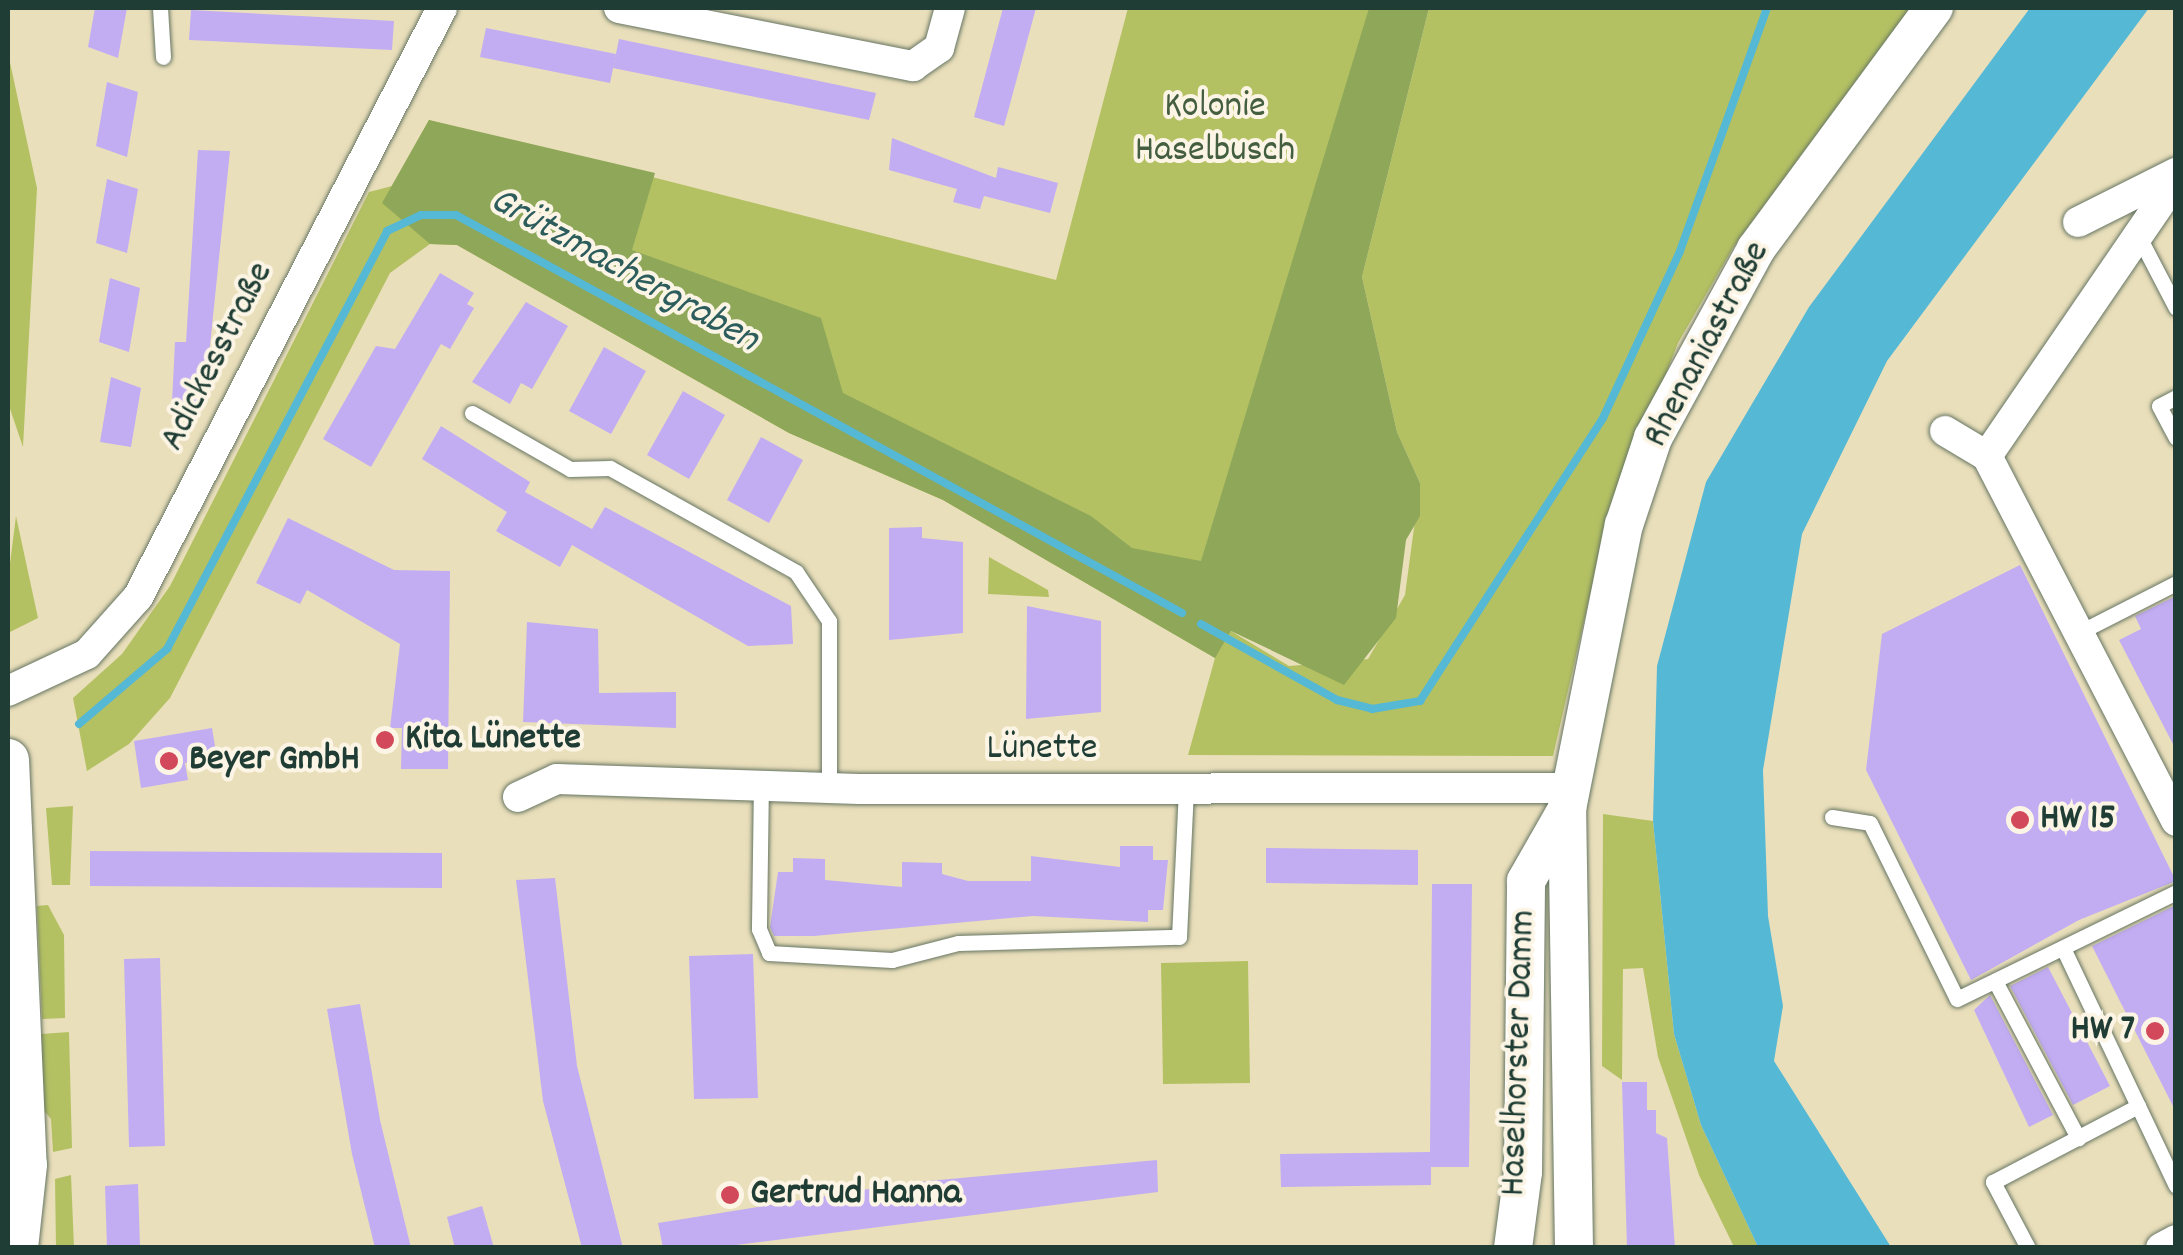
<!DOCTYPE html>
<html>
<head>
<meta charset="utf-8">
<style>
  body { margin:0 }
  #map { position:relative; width:2183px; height:1255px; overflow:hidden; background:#eadfbb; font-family:Dekko,sans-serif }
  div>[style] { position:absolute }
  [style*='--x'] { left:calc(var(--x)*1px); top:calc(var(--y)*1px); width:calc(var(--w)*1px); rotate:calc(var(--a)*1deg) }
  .green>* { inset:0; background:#b4c163 }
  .forest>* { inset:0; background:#8fa759 }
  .water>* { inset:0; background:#55b8d4 }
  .stream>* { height:8px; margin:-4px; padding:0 4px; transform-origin:4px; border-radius:4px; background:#55b8d4 }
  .building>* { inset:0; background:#c2adf3 }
  .roads { filter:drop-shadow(0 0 2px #667663) drop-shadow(0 0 2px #667663) }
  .service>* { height:15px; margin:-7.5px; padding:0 7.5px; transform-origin:7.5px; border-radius:7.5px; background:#fff }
  .minor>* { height:30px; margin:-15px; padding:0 15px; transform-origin:15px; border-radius:15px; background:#fff }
  .tertiary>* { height:38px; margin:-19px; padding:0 19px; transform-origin:19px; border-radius:19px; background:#fff }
  .secondary>* { height:42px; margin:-21px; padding:0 21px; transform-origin:21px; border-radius:21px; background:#fff }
  .dots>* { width:28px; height:28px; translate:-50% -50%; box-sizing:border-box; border:5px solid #fcf5e5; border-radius:50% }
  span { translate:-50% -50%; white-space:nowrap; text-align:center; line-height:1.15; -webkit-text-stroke:8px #fcf5e5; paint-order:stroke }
  .park-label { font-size:38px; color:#445e40 }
  .street-label { font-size:38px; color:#1f3d34 }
  .poi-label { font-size:38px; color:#1f3d34; font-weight:700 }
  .left { translate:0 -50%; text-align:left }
  .right { translate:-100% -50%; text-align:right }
  .water-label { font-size:40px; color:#2c5c5c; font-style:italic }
  .frame { position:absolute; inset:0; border:10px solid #1f3d34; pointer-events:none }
</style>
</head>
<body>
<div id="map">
  <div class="green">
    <i style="clip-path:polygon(1128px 8px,1369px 8px,1215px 657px,1231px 631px,1289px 666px,1368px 659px,1405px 595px,1420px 483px,1397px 432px,1362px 277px,1429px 8px,1910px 8px,1734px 246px,1678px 343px,1605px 529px,1553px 756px,1188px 755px,1215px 658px,943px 500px,789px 433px,457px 245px,430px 244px,390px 273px,170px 698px,129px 744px,87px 771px,73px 698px,122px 654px,170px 586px,369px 192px,392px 186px,429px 120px,1056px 280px)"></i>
    <i style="clip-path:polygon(8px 53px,37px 188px,23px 447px,8px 403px)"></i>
    <i style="clip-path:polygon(16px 516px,38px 618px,10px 632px,8px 579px)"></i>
    <i style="clip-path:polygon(989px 557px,1048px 590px,1049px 597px,988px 594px)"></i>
    <i style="clip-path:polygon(73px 806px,70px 885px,52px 885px,46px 808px)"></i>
    <i style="clip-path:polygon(1603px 814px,1653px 821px,1674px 1034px,1701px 1125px,1758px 1247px,1734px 1247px,1699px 1175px,1658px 1057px,1643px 968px,1623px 969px,1622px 1080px,1602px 1066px)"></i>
    <i style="clip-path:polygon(48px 905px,64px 935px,65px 1018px,42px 1019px,37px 906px)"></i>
    <i style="clip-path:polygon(1248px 961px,1250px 1083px,1163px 1084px,1161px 963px)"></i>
    <i style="clip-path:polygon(69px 1032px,72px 1148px,53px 1152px,51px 1119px,40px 1106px,41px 1034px)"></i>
    <i style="clip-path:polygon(71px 1175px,74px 1247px,56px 1247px,55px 1179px)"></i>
  </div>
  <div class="forest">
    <i style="clip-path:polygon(1369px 8px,1429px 8px,1362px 277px,1397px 432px,1420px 483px,1420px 516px,1406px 540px,1396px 618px,1344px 685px,1231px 631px,1215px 658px,943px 500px,789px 433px,457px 245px,430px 244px,382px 203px,429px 120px,655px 173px,632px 250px,821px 318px,843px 393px,1091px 516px,1132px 548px,1201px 561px)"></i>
  </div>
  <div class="water">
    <i style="clip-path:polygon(2030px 8px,2149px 8px,1887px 361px,1802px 534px,1763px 770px,1768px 916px,1783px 1006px,1774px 1061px,1891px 1247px,1758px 1247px,1701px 1125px,1674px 1034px,1653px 821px,1657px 666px,1706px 482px,1809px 307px)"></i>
  </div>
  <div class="stream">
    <i style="--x:1201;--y:624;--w:156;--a:29.2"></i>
    <i style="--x:1337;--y:700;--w:36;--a:14"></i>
    <i style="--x:1372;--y:709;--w:49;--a:-9.5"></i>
    <i style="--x:1420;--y:701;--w:337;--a:-57.1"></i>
    <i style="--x:1603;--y:418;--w:184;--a:-65.2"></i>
    <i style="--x:1680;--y:251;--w:258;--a:-70.3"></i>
    <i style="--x:79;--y:724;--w:116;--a:-40.4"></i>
    <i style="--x:167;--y:649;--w:472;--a:-62.2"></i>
    <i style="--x:387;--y:231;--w:38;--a:-25"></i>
    <i style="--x:421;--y:215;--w:35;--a:0"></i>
    <i style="--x:456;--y:215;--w:828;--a:28.73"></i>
  </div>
  <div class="building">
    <i style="clip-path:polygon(95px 8px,127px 8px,118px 58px,88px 47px)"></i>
    <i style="clip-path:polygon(1003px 8px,1036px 8px,1004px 126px,974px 117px)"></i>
    <i style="clip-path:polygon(191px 10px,394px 21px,392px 50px,189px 40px)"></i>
    <i style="clip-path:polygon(486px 28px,616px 54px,610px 83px,480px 57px)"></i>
    <i style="clip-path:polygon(619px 39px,876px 93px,869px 120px,613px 68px)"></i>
    <i style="clip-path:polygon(107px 82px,138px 92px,127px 157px,96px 146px)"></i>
    <i style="clip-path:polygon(892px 138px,996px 178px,998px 167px,1058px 183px,1050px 213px,984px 196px,980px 209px,953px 202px,957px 189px,889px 170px)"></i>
    <i style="clip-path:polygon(198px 150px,230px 151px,204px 404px,172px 402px,175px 342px,186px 342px)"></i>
    <i style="clip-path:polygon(107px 179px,138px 189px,127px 253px,96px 243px)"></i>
    <i style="clip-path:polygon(440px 273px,474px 293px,467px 304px,474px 308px,450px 349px,441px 344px,371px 467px,323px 439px,376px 346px,395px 349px)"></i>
    <i style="clip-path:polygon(110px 278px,140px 288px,129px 352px,99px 342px)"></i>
    <i style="clip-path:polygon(526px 302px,568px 326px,532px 389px,521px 383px,510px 404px,472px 382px)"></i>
    <i style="clip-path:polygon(604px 347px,646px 371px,611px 434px,569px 411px)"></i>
    <i style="clip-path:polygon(111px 377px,141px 388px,131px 447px,100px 442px)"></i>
    <i style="clip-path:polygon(683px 391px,725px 415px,689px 479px,647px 455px)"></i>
    <i style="clip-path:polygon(441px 426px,530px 482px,525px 492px,592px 529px,605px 507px,791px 606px,793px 644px,748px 646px,572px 545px,560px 567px,496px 531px,507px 512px,422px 459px)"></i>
    <i style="clip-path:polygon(761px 437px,803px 460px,769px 523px,727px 500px)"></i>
    <i style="clip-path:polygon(288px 518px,394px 570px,450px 571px,448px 769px,401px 769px,402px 728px,390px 728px,400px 644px,307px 590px,300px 604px,256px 583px)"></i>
    <i style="clip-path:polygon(922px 527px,922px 538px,963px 542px,963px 633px,889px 640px,889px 528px)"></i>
    <i style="clip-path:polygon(2020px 565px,2176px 881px,2079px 920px,1971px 980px,1866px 770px,1882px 634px)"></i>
    <i style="clip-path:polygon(2176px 596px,2176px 750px,2119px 640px,2141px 629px,2135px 616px)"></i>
    <i style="clip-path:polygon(1027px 606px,1101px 621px,1101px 712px,1026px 719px)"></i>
    <i style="clip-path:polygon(527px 622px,598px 629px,599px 693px,676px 692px,676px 728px,523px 722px)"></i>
    <i style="clip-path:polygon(212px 728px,217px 758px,185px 763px,188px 780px,141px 788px,134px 741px)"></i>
    <i style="clip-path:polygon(1120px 846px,1153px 846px,1153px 860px,1168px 860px,1163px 910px,1148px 910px,1148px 922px,1033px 916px,814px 936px,774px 936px,770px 927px,778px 872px,793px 872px,793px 858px,825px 859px,825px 880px,902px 887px,902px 862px,942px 863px,942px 874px,968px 881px,1031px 881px,1031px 856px,1120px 867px)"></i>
    <i style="clip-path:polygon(1266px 848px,1418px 850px,1418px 885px,1266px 883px)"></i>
    <i style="clip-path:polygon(90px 851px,442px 853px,442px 888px,90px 886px)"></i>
    <i style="clip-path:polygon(555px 878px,577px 1066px,623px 1248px,582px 1248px,543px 1101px,516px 880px)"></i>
    <i style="clip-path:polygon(1432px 884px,1472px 884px,1469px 1167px,1431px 1167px,1431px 1185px,1281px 1187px,1280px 1154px,1430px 1152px)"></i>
    <i style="clip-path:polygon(2176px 905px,2176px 1112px,2092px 946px)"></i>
    <i style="clip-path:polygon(753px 954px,758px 1098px,694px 1099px,689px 956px)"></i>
    <i style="clip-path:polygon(160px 958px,165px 1146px,129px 1147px,124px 959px)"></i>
    <i style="clip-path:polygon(2048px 967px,2110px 1086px,2073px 1105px,2010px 986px)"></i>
    <i style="clip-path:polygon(1990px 995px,2053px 1115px,2029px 1127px,1974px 1010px)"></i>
    <i style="clip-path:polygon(360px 1004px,380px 1120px,411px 1248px,375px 1248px,352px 1154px,327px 1009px)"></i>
    <i style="clip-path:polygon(1622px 1082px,1647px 1082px,1647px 1110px,1656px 1110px,1656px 1133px,1667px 1138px,1675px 1248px,1627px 1248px)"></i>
    <i style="clip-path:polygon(1157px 1160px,1158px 1192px,712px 1248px,663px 1248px,658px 1223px,906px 1183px)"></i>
    <i style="clip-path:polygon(138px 1184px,140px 1248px,107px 1248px,105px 1186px)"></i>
    <i style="clip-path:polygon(482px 1206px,494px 1248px,455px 1248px,447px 1217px)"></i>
  </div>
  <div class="roads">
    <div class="service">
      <i style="--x:160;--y:8;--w:49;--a:86.5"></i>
      <i style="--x:2138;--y:235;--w:82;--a:62.5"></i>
      <i style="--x:2176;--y:397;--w:19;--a:152"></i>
      <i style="--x:2159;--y:406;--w:36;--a:62"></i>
      <i style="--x:472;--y:413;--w:113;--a:29.7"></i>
      <i style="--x:570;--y:469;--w:40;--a:-1.4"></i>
      <i style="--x:610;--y:468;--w:213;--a:29.2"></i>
      <i style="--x:796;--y:572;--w:59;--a:56"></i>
      <i style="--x:829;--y:621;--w:162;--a:90"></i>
      <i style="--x:2078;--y:633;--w:110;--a:-27"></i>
      <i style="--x:761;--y:782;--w:147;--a:90.8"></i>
      <i style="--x:759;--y:929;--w:26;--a:67"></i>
      <i style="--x:769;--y:953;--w:123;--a:3.3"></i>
      <i style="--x:892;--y:960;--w:68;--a:-14.4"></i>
      <i style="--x:958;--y:943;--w:221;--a:-1.6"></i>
      <i style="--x:1179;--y:937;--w:147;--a:-87.3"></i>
      <i style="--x:1832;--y:817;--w:38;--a:9"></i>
      <i style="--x:1870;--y:823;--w:196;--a:63.7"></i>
      <i style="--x:1957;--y:999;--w:244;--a:-26"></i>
      <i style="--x:2063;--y:948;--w:263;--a:64.6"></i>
      <i style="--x:1995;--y:981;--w:178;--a:62.1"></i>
      <i style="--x:2028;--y:1248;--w:75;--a:-117.9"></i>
      <i style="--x:1993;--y:1182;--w:164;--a:-27.7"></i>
    </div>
    <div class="minor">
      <i style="--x:619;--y:8;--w:300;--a:11.2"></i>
      <i style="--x:913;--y:66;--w:32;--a:-35"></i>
      <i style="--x:939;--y:48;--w:41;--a:-74.6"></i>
      <i style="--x:2078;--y:222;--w:110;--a:-26.6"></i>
      <i style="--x:1945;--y:431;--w:49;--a:30.8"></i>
      <i style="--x:1987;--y:456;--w:411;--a:62.6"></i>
      <i style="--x:1987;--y:456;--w:335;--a:-55.6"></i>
      <i style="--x:8;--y:691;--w:87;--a:-25.1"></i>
      <i style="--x:87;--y:654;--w:76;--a:-48.2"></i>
      <i style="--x:138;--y:597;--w:663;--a:-62.7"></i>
      <i style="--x:518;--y:797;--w:43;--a:-24.8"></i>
      <i style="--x:557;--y:779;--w:302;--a:1.9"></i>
      <i style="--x:859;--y:789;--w:710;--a:-0.08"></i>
      <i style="--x:2161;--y:1248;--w:17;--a:-28"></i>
    </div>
    <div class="tertiary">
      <i style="--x:1513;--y:1248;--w:77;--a:-82.5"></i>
      <i style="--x:1523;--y:1172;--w:291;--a:-89.4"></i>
      <i style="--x:1526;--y:881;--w:83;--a:-60.3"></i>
      <i style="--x:1574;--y:1248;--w:439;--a:-90.9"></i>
      <i style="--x:1567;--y:809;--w:290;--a:-78.7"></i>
      <i style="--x:1624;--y:525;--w:92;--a:-71.6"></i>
      <i style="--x:1653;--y:438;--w:215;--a:-61.4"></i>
      <i style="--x:1756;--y:249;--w:300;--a:-53.6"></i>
    </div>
    <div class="secondary">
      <i style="--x:8;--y:760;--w:405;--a:87.5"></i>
      <i style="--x:26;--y:1165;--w:83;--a:96.2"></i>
    </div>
  </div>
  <div class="dots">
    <i style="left:385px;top:740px;background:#d1495b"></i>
    <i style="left:169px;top:761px;background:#d1495b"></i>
    <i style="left:2020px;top:820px;background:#d1495b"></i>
    <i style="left:2155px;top:1031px;background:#d1495b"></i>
    <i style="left:730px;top:1195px;background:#d1495b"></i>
  </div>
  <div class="park-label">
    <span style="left:1215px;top:130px">Kolonie<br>Haselbusch</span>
  </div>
  <div class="street-label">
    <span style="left:1708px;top:345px;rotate:-62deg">Rhenaniastraße</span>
    <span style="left:218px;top:357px;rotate:-63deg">Adickesstraße</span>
    <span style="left:1042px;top:750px">Lünette</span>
    <span style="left:1520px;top:1053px;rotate:-88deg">Haselhorster Damm</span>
  </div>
  <div class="poi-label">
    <span class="left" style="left:405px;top:740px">Kita Lünette</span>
    <span class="left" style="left:189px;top:761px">Beyer GmbH</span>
    <span class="left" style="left:2040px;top:820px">HW 15</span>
    <span class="right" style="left:2135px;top:1031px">HW 7</span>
    <span class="left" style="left:750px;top:1195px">Gertrud Hanna</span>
  </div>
  <div class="water-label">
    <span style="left:623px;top:272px;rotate:29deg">Grützmachergraben</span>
  </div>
  <div class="frame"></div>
</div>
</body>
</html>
